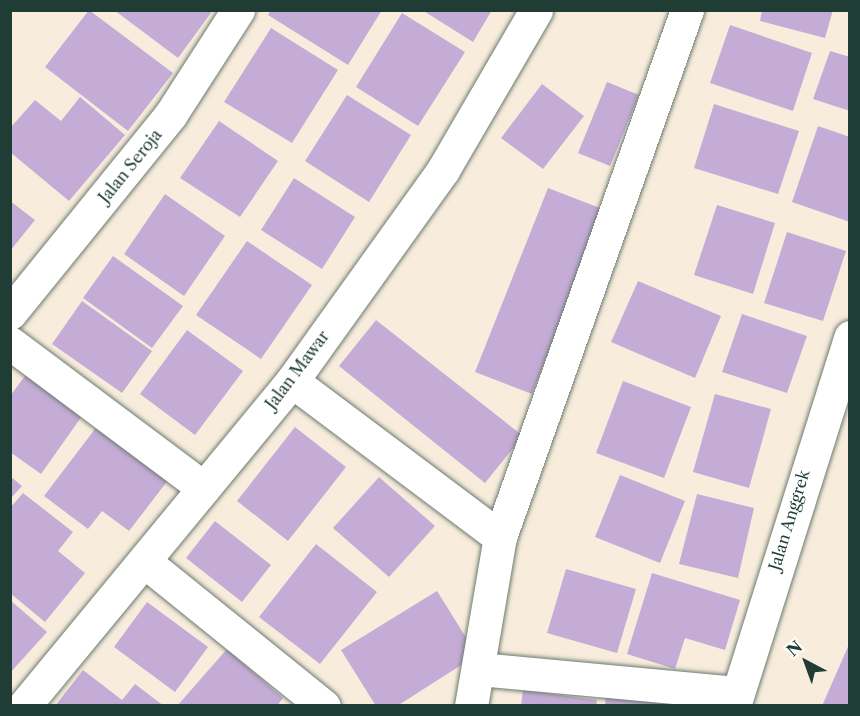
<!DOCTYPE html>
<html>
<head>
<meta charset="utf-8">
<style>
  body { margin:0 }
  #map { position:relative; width:860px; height:716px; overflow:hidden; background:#f8eddd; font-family:"Libre Caslon Text",serif }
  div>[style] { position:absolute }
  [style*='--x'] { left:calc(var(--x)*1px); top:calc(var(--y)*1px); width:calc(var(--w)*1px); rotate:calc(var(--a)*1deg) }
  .building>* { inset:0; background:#c5acd7 }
  .roads { filter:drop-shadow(0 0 2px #6b7b6f) drop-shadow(0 0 2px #6b7b6f) }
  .minor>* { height:33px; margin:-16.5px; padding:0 16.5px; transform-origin:16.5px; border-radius:16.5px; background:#fff }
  span { translate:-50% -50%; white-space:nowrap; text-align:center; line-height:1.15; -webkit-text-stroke:6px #fff; paint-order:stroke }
  .street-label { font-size:16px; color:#1f3d34 }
  .frame { position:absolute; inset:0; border:12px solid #1f3d34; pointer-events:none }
  .north { position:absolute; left:776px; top:632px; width:60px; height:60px; -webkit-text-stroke:4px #fff; paint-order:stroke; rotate:319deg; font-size:16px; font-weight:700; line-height:24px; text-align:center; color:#1f3d34 }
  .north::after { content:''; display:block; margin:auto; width:21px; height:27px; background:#1f3d34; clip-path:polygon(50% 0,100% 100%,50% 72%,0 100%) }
</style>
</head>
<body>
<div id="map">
  <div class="building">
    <i style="clip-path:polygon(89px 10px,173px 73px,128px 131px,45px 67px)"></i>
    <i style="clip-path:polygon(114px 10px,213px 10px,178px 58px)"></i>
    <i style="clip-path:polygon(271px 10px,382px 10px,348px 65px,268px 15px)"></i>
    <i style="clip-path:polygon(422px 10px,492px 10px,473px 42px)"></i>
    <i style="clip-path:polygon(762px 10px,833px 10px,825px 38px,760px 21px)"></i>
    <i style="clip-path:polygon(402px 13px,465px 52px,418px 126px,356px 87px)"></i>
    <i style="clip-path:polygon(730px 25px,812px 53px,793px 111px,710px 83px)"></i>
    <i style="clip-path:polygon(271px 28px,338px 70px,292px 143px,224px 102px)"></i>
    <i style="clip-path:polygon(830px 51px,850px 57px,850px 111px,813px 99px)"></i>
    <i style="clip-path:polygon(607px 82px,639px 95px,610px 166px,578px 153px)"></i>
    <i style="clip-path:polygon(542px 84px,584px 116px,543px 169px,501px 138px)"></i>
    <i style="clip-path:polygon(347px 95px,411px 135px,369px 202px,305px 161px)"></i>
    <i style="clip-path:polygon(80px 97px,125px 135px,69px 201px,10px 152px,10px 128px,35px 100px,61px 121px)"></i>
    <i style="clip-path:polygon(714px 104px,799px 131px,778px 194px,694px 168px)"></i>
    <i style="clip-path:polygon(219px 121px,278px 161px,240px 217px,180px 178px)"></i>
    <i style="clip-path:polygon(818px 126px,850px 137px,850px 222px,792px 202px)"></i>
    <i style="clip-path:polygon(294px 178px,355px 217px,322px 269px,261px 230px)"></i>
    <i style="clip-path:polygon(548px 188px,605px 210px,532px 394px,475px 372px)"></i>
    <i style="clip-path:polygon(165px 194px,225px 236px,184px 296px,124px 254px)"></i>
    <i style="clip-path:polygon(10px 201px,35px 220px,10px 251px)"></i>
    <i style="clip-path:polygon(717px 205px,775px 223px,753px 294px,694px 275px)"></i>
    <i style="clip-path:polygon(787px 232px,846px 251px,823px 321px,764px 303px)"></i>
    <i style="clip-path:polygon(247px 241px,312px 285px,261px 359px,196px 315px)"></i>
    <i style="clip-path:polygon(113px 256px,183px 306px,152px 348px,83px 298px)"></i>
    <i style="clip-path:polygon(638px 281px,721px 316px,695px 378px,611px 342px)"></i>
    <i style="clip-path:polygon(82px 301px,152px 351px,122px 393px,52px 344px)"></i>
    <i style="clip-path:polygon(742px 314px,807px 336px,787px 393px,722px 372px)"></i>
    <i style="clip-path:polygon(376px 320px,523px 436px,485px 483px,339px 366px)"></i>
    <i style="clip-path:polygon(187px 330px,243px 371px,195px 435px,140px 394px)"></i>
    <i style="clip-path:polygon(31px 368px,87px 409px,41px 474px,10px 452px,10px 396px)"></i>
    <i style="clip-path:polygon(623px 381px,691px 407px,664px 478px,596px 453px)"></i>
    <i style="clip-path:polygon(715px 394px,771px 409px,749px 488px,693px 472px)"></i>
    <i style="clip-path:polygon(98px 425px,169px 479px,129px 531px,102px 511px,88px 529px,44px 496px)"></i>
    <i style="clip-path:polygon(295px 427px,346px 467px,288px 541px,237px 501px)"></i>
    <i style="clip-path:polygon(620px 475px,685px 501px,660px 563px,595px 537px)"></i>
    <i style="clip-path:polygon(10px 476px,22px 486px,10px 499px)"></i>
    <i style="clip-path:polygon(379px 477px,435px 526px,389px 577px,333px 528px)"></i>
    <i style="clip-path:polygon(23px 493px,73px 532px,58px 551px,85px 573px,45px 622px,10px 593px,10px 508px)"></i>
    <i style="clip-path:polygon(697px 494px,754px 508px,738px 578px,679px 564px)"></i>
    <i style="clip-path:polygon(215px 521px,271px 565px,242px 602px,186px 558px)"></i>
    <i style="clip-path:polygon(316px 544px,377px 592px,320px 664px,259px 617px)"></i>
    <i style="clip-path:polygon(566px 569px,636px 589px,617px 653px,547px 633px)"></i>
    <i style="clip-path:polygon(652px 573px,740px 600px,725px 650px,685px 638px,675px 669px,627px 654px)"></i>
    <i style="clip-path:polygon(437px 591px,477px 655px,397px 706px,376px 706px,341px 650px)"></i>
    <i style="clip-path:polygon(10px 600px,47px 632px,10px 673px)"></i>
    <i style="clip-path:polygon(147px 602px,208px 647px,175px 692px,114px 647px)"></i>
    <i style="clip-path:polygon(850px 642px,850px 706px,822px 706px)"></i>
    <i style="clip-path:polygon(227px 649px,283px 698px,277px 706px,177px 706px)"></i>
    <i style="clip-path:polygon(83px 670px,122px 700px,135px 684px,164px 706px,55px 706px)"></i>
    <i style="clip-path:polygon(523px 690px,597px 700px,596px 706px,521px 706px)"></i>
    <i style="clip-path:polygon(606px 692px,684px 698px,684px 706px,605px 706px)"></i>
  </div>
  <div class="roads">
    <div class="minor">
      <i style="--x:10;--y:313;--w:256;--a:-51"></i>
      <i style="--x:171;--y:114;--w:124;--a:-57.2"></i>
      <i style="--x:10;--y:343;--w:242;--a:36.8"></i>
      <i style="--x:292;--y:381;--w:260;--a:36.9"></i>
      <i style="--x:144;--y:561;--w:231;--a:38.9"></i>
      <i style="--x:479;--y:669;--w:258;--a:5.3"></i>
      <i style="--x:24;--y:706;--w:421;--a:-50.5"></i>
      <i style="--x:292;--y:381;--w:259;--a:-54.4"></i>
      <i style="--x:443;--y:170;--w:185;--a:-59.8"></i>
      <i style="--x:471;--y:706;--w:171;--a:-80.3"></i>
      <i style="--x:500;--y:537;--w:559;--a:-70.46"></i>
      <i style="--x:734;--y:706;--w:387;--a:-72.5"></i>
    </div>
  </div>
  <div class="street-label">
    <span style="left:130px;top:166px;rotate:-51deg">Jalan Seroja</span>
    <span style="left:297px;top:370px;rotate:-53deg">Jalan Mawar</span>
    <span style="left:789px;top:520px;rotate:-73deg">Jalan Anggrek</span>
  </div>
  <div class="frame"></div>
  <div class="north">N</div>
</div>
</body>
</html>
